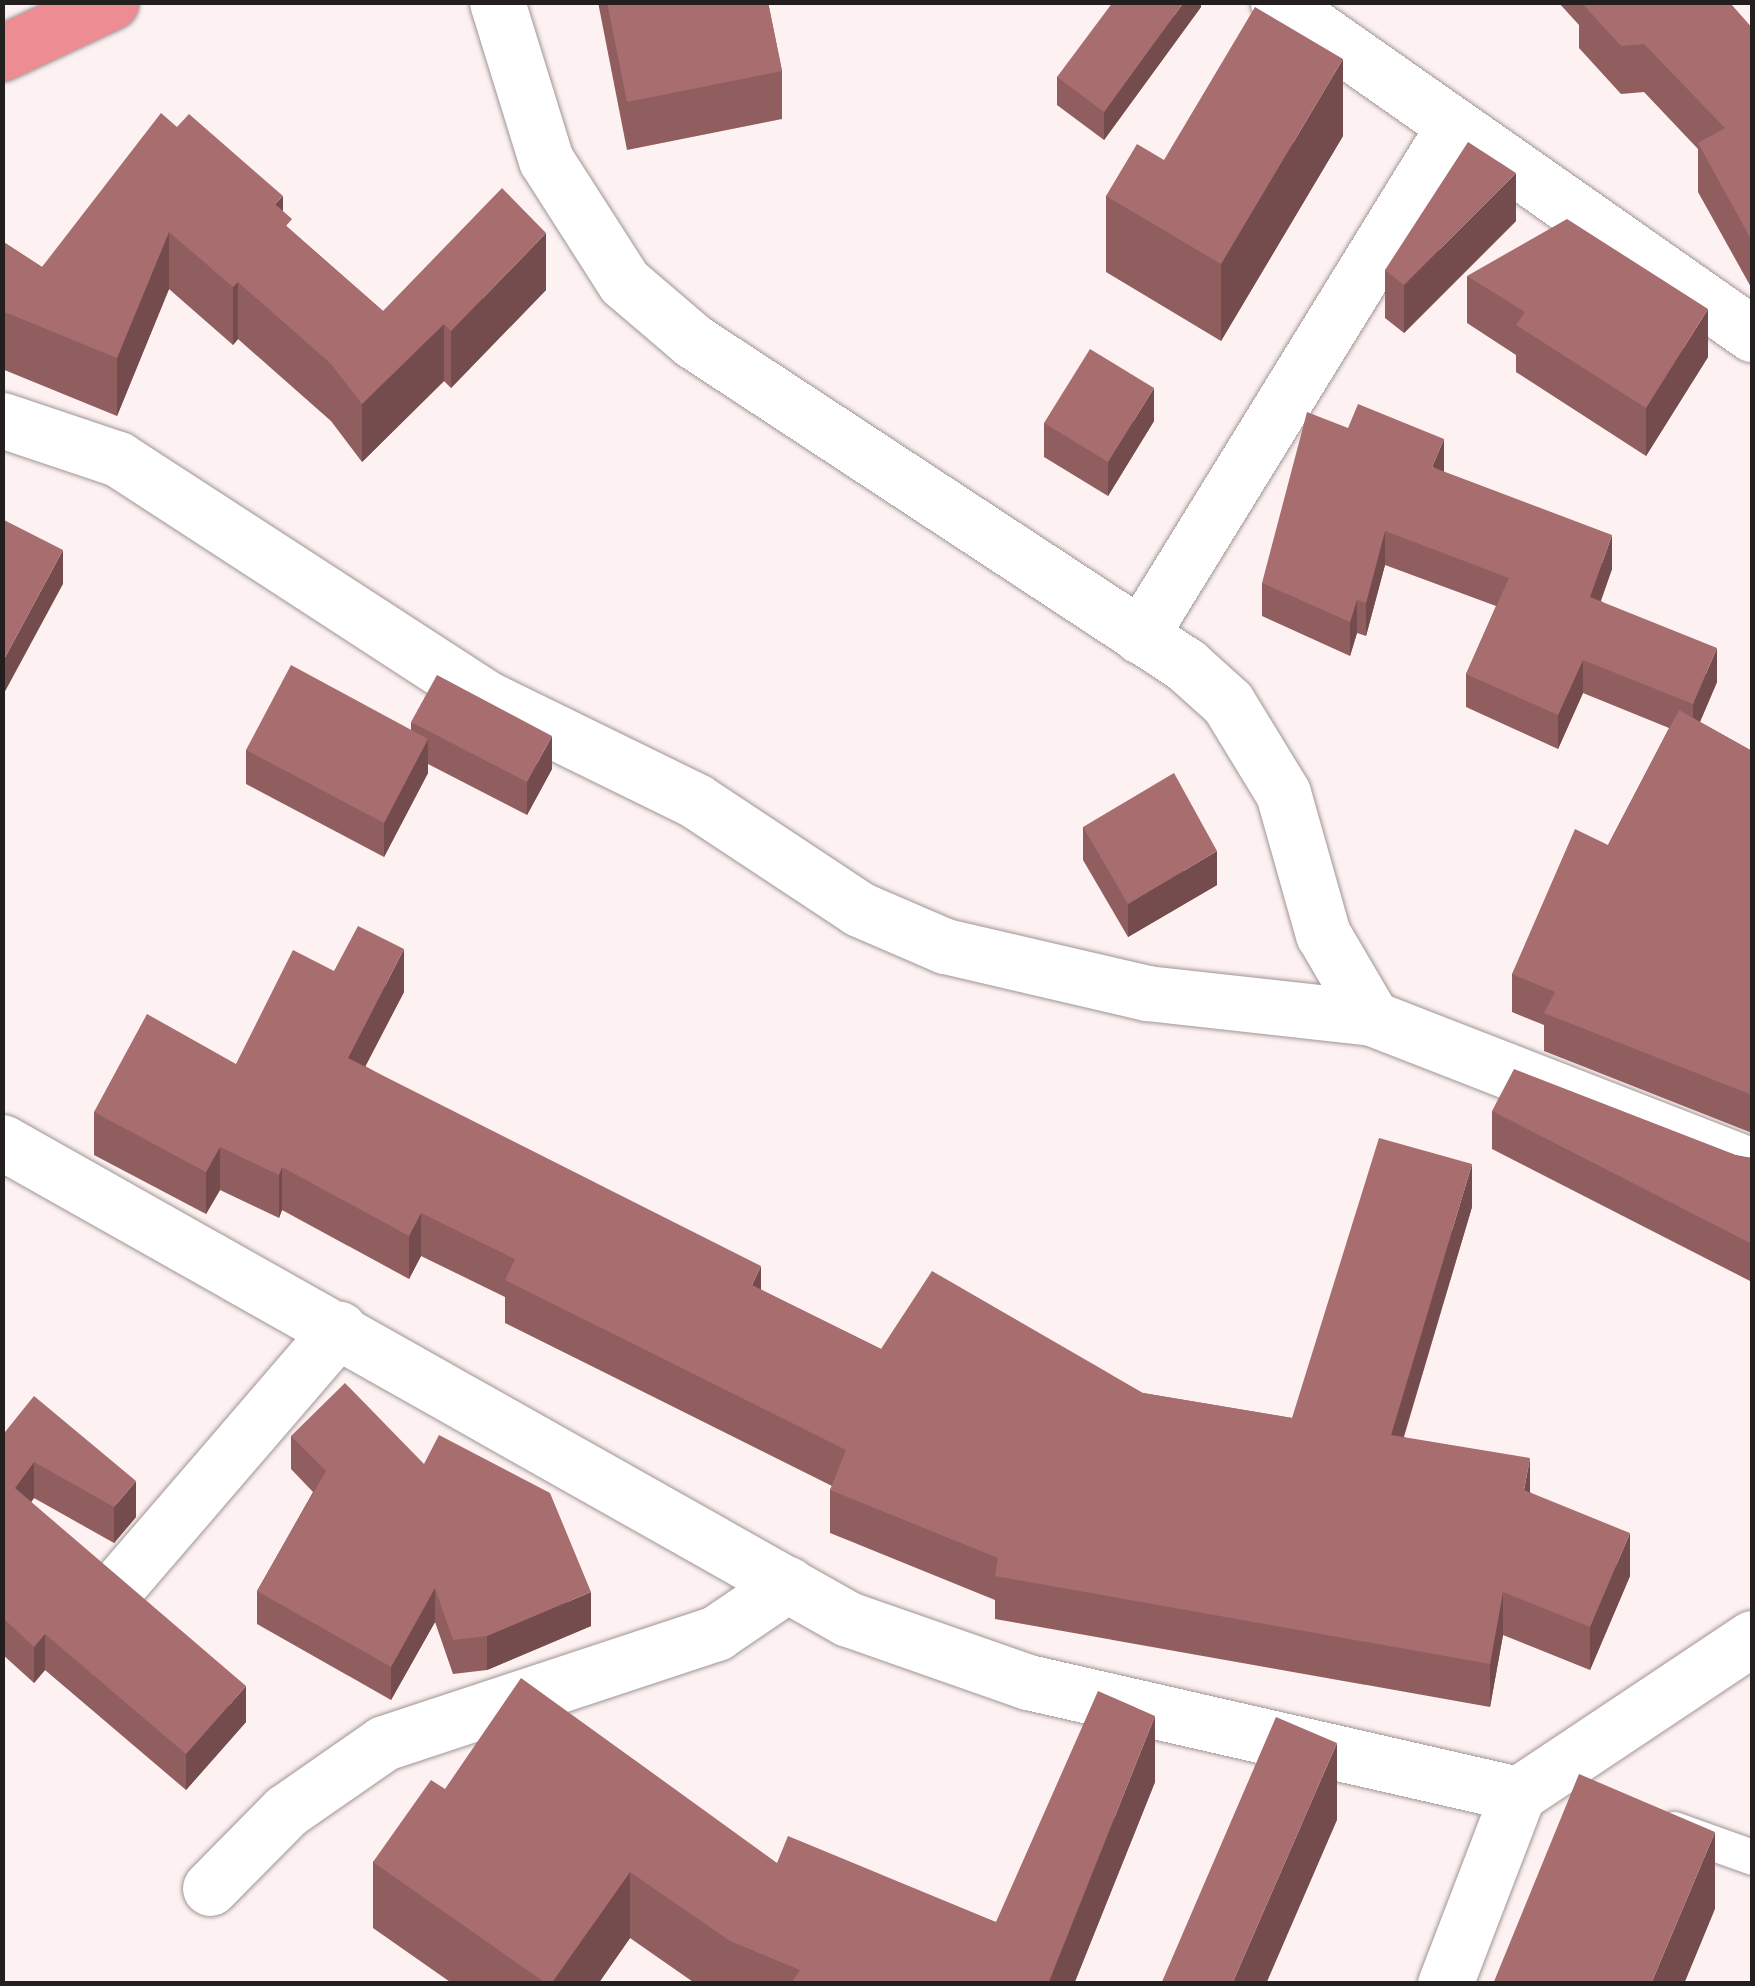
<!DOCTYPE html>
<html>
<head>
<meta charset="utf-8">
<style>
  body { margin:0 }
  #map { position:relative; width:1755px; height:1986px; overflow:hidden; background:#fdf1f1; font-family:"IBM Plex Serif",serif }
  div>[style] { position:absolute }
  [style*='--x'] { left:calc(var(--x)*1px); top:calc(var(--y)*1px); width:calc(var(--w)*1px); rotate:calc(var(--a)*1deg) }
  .roads { filter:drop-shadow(0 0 2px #a09595) drop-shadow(0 0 2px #a09595) }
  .service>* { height:35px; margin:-17.5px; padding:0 17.5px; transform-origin:17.5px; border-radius:17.5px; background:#fff }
  .minor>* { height:55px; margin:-27.5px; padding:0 27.5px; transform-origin:27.5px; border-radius:27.5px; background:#fff }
  .trunk>* { height:55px; margin:-27.5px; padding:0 27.5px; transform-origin:27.5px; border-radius:27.5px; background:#ee8c94 }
  .wall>* { inset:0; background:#905e5f }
  .shaded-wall>* { inset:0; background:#754c4e }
  .building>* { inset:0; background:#a76d6f }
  span { translate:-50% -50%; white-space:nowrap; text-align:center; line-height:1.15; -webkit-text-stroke:8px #fdf1f1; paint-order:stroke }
  .frame { position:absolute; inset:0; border:5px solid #231f1f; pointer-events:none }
</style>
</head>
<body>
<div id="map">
  <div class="roads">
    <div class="service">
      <i style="--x:1674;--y:1829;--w:83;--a:19.7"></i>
    </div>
    <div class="minor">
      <i style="--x:497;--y:2;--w:165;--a:72.8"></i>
      <i style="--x:546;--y:160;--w:145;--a:57.4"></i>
      <i style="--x:624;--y:282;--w:91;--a:40.5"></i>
      <i style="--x:693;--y:341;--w:590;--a:33.31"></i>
      <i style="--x:1186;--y:665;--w:57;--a:42.1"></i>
      <i style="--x:1228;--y:703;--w:105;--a:58.6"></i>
      <i style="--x:1283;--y:793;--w:147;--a:74.2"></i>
      <i style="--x:1323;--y:934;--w:97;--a:59.7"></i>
      <i style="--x:1278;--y:2;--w:579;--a:35.01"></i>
      <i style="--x:2;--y:420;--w:122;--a:18.6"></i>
      <i style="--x:118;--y:459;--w:439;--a:33"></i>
      <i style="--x:486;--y:698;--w:234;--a:26.1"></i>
      <i style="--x:696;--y:801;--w:196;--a:33.5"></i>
      <i style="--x:859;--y:909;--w:94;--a:23.3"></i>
      <i style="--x:945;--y:946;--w:207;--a:13.1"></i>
      <i style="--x:1147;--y:993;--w:226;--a:6.3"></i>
      <i style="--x:1372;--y:1018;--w:408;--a:21.3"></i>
      <i style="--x:1140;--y:636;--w:595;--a:-58.39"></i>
      <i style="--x:2;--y:1142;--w:971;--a:29.42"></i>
      <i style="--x:848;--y:1619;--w:191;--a:19.3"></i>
      <i style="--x:1028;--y:1682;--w:503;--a:12.88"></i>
      <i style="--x:124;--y:1579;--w:330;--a:-49.3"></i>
      <i style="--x:210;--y:1888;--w:108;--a:-45.4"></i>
      <i style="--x:286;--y:1811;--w:119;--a:-34.8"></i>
      <i style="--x:384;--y:1743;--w:350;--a:-18.3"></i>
      <i style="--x:716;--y:1633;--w:87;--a:-34.2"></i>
      <i style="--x:1445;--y:1984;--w:204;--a:-69"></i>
      <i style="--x:1518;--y:1794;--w:281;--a:-33.7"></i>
    </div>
    <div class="trunk">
      <i style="--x:2;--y:53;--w:120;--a:-25.1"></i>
    </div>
  </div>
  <div class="wall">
    <i style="clip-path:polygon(598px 2px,768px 2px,782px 71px,782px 119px,627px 150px)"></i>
    <i style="clip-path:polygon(1201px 2px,1201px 7px,1104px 140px,1057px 105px,1057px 77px)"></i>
    <i style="clip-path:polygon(1558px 2px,1729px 2px,1752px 28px,1752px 289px,1698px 192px,1698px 149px,1644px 92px,1621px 94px,1579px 48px,1579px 25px)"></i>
    <i style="clip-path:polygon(177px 127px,292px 231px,383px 311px,546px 290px,451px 388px,444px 381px,362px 462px,331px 421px,238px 339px,233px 345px,169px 289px,117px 416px,2px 369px,2px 241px,42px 267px)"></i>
    <i style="clip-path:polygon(1343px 136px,1221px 341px,1106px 272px,1106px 196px,1164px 160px)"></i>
    <i style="clip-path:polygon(1516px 221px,1404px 333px,1385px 318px,1385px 270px)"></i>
    <i style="clip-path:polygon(1467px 276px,1708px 357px,1646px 456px,1516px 372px,1516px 355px,1467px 323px)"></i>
    <i style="clip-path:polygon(1154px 421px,1108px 496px,1044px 457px,1044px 423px)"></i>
    <i style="clip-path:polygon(1444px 472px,1612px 569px,1601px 601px,1717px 682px,1700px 722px,1752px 751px,1752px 1133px,1544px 1051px,1544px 1025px,1512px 1012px,1512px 974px,1608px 845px,1669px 728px,1583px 693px,1558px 749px,1466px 707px,1466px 674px,1496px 606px,1385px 565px,1366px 636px,1357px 633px,1350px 656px,1262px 616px,1262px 583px)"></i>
    <i style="clip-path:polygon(411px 722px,552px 769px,527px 815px,428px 764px,428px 773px,384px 857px,246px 784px,246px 750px,411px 730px)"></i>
    <i style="clip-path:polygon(1083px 827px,1217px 885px,1128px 937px,1083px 860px)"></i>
    <i style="clip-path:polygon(334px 971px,404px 992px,365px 1066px,761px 1290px,881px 1349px,1292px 1418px,1472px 1207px,1404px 1437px,1530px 1492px,1630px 1576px,1590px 1670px,1503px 1635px,1490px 1707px,995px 1619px,995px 1600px,830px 1533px,830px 1490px,832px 1486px,505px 1323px,505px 1297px,421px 1256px,409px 1279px,282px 1210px,279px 1218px,220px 1190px,206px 1214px,94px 1155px,94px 1112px,236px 1064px)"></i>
    <i style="clip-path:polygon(1492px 1111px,1752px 1158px,1752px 1282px,1492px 1149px)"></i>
    <i style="clip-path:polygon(1752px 1286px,1752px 1329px,1750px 1328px,1750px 1290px)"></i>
    <i style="clip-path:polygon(2px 1430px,136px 1517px,114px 1543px,34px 1498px,31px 1502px,246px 1722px,186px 1790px,45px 1670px,34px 1683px,2px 1654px)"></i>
    <i style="clip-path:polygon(291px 1436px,424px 1464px,591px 1626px,487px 1670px,453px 1674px,435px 1622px,391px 1700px,257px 1624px,257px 1591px,313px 1492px,291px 1469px)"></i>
    <i style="clip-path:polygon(1155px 1782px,1074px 1984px,696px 1984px,630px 1938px,598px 1984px,453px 1984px,373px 1928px,373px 1862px,445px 1789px,777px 1863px,996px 1922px)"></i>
  </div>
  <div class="shaded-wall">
    <i style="clip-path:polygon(1184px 2px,1201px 2px,1201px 7px,1104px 140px,1104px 112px)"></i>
    <i style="clip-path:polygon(1343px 59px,1343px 136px,1221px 341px,1221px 264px)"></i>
    <i style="clip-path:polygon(1516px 173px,1516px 221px,1404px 333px,1404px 285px)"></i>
    <i style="clip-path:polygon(283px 196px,283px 253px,275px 204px)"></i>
    <i style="clip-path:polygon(169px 232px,169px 289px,117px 416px,117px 358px)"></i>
    <i style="clip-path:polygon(546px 233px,546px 290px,451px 388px,451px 331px)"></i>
    <i style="clip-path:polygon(238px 282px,238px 339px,233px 345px,233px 287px)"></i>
    <i style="clip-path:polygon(1708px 309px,1708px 357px,1646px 456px,1646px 408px)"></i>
    <i style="clip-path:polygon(444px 324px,444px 381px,362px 462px,362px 404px)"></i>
    <i style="clip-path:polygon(1154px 388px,1154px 421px,1108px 496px,1108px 462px)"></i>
    <i style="clip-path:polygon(1444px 439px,1444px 473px,1432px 467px)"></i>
    <i style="clip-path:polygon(1385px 531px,1385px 565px,1366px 636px,1366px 603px)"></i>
    <i style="clip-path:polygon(1612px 535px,1612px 569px,1590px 630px,1590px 597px)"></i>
    <i style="clip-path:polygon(63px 550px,63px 584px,2px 697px,2px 663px)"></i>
    <i style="clip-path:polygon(1357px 600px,1357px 633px,1350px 656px,1350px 622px)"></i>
    <i style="clip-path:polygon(1717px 648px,1717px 682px,1693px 738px,1693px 704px)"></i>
    <i style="clip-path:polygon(1583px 660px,1583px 693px,1558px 749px,1558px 715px)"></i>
    <i style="clip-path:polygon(552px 736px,552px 769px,527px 815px,527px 782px)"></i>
    <i style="clip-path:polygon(428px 739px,428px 773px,384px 857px,384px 823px)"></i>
    <i style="clip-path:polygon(1217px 851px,1217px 885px,1128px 937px,1128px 904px)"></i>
    <i style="clip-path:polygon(404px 949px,404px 992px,348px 1100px,348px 1058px)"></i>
    <i style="clip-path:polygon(220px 1147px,220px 1190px,206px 1214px,206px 1172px)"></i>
    <i style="clip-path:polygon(1472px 1164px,1472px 1207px,1391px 1478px,1391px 1435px)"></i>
    <i style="clip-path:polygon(282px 1167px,282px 1210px,279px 1218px,279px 1175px)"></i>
    <i style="clip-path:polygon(421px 1213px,421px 1256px,409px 1279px,409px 1236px)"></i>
    <i style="clip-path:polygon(761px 1266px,761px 1308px,752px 1285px)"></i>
    <i style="clip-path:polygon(1530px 1458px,1530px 1501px,1524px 1490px)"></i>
    <i style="clip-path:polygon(34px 1462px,34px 1498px,15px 1525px,15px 1488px)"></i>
    <i style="clip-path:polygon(136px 1481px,136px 1517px,114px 1543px,114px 1507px)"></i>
    <i style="clip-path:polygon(1630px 1533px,1630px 1576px,1590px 1670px,1590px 1627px)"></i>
    <i style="clip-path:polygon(435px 1588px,435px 1622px,391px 1700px,391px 1667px)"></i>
    <i style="clip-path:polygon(591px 1592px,591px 1626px,487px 1670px,487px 1636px)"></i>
    <i style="clip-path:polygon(1503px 1592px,1503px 1635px,1490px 1707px,1490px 1664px)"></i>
    <i style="clip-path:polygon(45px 1634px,45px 1670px,34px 1683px,34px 1647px)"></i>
    <i style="clip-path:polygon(246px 1686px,246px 1722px,186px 1790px,186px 1754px)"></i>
    <i style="clip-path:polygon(1155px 1716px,1155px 1782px,1074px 1984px,1048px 1984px)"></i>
    <i style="clip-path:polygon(1337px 1743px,1337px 1820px,1266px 1984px,1232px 1984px)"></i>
    <i style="clip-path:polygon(1715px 1832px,1715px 1909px,1684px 1984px,1651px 1984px)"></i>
    <i style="clip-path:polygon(630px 1872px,630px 1938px,598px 1984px,551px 1984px)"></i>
  </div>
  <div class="building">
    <i style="clip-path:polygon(607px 2px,768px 2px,782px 71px,627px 102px)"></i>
    <i style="clip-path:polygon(1113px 2px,1184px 2px,1104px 112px,1057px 77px)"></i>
    <i style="clip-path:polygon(1581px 2px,1729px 2px,1752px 28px,1752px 241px,1698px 143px,1725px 128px,1644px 44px,1621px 46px)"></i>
    <i style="clip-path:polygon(1255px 7px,1343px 59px,1221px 264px,1106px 196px,1137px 144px,1164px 160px)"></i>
    <i style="clip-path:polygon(161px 113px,177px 127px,189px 114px,283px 196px,275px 204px,292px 219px,286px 226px,383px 311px,502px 188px,546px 233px,451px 331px,444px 324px,362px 404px,331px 364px,238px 282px,233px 287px,169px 232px,117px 358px,2px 311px,2px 241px,42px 267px)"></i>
    <i style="clip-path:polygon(1468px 142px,1516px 173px,1404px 285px,1385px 270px)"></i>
    <i style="clip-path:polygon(1567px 219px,1708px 309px,1646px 408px,1516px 325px,1525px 312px,1467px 276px)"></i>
    <i style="clip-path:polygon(1090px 349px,1154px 388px,1108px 462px,1044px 423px)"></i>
    <i style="clip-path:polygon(1358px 404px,1444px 439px,1432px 467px,1612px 535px,1590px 597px,1717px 648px,1693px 704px,1583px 660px,1558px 715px,1466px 674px,1509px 578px,1385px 531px,1366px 603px,1357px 600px,1350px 622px,1262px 583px,1307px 412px,1348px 428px)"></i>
    <i style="clip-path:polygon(2px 519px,63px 550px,2px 663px)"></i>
    <i style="clip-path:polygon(291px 665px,428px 739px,384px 823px,246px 750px)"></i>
    <i style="clip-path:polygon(437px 675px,552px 736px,527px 782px,411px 722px)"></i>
    <i style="clip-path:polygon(1679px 710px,1752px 751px,1752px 1095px,1544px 1013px,1555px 992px,1512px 974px,1575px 829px,1608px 845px)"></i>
    <i style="clip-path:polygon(1174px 773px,1217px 851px,1128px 904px,1083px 827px)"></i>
    <i style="clip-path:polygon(358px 926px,404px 949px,348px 1058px,761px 1266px,752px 1285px,881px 1349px,932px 1271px,1143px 1393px,1292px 1418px,1379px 1138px,1472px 1164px,1391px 1435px,1530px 1458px,1524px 1490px,1630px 1533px,1590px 1627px,1503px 1592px,1490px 1664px,995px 1576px,998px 1558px,830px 1490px,846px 1450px,505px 1280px,515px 1259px,421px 1213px,409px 1236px,282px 1167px,279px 1175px,220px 1147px,206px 1172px,94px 1112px,147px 1014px,236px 1064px,293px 950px,334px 971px)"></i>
    <i style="clip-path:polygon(1514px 1069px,1741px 1157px,1752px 1158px,1752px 1244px,1492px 1111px)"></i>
    <i style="clip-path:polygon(345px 1383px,424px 1464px,439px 1435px,550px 1493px,591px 1592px,487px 1636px,453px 1640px,435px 1588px,391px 1667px,257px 1591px,326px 1471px,291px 1436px)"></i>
    <i style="clip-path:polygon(34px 1396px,136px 1481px,114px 1507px,34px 1462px,15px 1488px,246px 1686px,186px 1754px,45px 1634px,34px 1647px,2px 1617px,2px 1430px,5px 1432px)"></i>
    <i style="clip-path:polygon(521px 1678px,777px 1863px,788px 1836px,996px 1922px,1098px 1691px,1155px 1716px,1048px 1984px,791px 1984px,800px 1970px,730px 1941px,630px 1872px,551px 1984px,547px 1984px,373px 1862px,431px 1780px,445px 1789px)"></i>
    <i style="clip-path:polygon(1276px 1717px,1337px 1743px,1232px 1984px,1161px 1984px)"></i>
    <i style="clip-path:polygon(1579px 1774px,1715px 1832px,1651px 1984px,1493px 1984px)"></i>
  </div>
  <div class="frame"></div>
</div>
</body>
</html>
